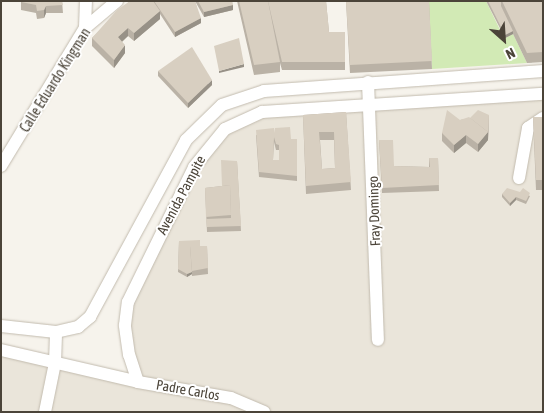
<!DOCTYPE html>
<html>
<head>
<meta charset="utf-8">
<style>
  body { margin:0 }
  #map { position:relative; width:544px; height:413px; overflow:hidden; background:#f6f3ec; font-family:"Asap Condensed",sans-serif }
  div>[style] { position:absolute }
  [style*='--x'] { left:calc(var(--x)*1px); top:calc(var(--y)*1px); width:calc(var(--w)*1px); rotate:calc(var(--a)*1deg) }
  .residential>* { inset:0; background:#eae5da }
  .green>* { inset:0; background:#d2eab5 }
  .roads { filter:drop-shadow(0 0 1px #c2bbae) drop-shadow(0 0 1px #c2bbae) }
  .minor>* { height:12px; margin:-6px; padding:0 6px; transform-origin:6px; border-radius:6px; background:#fff }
  .wall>* { inset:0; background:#bab2a6 }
  .shaded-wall>* { inset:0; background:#979187 }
  .building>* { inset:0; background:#d8cfc1 }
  span { translate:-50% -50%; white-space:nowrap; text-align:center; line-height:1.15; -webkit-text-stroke:4px #fff; paint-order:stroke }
  .street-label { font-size:14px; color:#4b4439 }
  .frame { position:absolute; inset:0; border:2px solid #4b4439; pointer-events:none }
  .north { position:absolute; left:479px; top:15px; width:50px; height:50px; -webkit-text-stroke:4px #fff; paint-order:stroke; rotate:154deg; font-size:14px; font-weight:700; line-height:20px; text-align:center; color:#4b4439 }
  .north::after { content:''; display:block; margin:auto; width:18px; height:22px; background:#4b4439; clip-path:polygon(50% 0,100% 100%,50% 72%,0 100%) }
</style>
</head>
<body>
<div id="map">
  <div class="residential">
    <i style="clip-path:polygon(543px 94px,543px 412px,1px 412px,1px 350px,138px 382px,125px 325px,139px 277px,210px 143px,243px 118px)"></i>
  </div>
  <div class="green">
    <i style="clip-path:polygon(428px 1px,486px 1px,504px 38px,513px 34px,527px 63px,432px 69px)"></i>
  </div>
  <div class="roads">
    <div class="minor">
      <i style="--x:85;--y:28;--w:27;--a:-88"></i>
      <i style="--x:368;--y:82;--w:258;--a:87.8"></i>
      <i style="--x:1;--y:166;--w:162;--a:-58.7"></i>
      <i style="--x:85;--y:28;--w:42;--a:-40.2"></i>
      <i style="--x:519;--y:178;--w:51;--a:-79.8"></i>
      <i style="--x:528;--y:128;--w:18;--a:-34"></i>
      <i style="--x:1;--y:326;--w:55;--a:6.2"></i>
      <i style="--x:56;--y:332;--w:23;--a:-13"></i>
      <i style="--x:78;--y:327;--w:16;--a:-40"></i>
      <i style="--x:90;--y:317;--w:201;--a:-61.5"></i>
      <i style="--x:186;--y:140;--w:50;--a:-44.2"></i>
      <i style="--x:222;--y:105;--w:44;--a:-18.4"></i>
      <i style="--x:264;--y:91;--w:280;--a:-4.1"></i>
      <i style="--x:1;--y:350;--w:141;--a:13.1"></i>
      <i style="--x:138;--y:382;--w:94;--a:9.8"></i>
      <i style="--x:231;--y:398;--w:36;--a:23"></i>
      <i style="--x:138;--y:382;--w:28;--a:-108"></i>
      <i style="--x:129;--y:355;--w:30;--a:-98"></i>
      <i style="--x:125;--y:325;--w:23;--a:-83"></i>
      <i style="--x:128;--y:302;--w:150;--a:-63.9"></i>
      <i style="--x:194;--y:167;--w:49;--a:-50.8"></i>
      <i style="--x:225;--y:129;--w:41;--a:-24.7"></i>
      <i style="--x:262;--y:112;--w:282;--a:-3.7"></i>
      <i style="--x:45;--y:412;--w:50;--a:-78.5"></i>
      <i style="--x:55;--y:363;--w:31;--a:-88"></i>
    </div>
  </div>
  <div class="wall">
    <i style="clip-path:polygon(21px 1px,62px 1px,63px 13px,46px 13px,44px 18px,37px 19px,36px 13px,21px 10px)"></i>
    <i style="clip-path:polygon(130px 1px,195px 1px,201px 23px,175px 37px,160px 14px,160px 19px,134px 41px,128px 36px,122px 42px,125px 53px,114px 68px,92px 46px,92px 38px)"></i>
    <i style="clip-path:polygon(195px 1px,232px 1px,233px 10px,204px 17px)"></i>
    <i style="clip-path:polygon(237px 1px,328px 1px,326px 1px,329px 32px,345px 32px,345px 70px,282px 70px,280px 63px,280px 72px,254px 75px)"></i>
    <i style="clip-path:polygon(346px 1px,429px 1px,432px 69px,350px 73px)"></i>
    <i style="clip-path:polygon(486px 1px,543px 1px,543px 62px,527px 63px,513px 34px,505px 38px)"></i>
    <i style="clip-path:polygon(158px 71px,212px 85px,188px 108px,158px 76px)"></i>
    <i style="clip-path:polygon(evenodd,346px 112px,351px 190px,306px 194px,303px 115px,346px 112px,320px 140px,334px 140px,335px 168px,322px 169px,320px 140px)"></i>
    <i style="clip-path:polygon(489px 115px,488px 140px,478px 152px,466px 143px,454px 153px,442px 141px,442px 133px,460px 120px)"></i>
    <i style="clip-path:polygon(533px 117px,543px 117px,543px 190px,536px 190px)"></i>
    <i style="clip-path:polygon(evenodd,256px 135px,291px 139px,297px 139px,297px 181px,259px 177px,256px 135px,274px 142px,276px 150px,279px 150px,279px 160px,273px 160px,274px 142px)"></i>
    <i style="clip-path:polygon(379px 140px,394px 166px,429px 167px,429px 158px,438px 158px,439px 191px,382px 193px)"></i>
    <i style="clip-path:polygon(237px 161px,241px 231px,207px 232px,205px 188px,222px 186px)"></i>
    <i style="clip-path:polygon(520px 192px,530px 196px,526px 204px,516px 200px,510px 206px,502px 197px,502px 194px)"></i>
    <i style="clip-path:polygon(179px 241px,200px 246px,207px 246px,208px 274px,192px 276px,192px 274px,187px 277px,178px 272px)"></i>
  </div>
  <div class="shaded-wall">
    <i style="clip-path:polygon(233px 5px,233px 10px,204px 17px,204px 12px)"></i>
    <i style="clip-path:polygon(46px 6px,46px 13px,44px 18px,44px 10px)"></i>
    <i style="clip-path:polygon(160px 11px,160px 19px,134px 41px,134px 33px)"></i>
    <i style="clip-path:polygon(201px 18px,201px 23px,175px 37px,175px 32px)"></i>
    <i style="clip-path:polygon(128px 28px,128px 36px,118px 45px,118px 37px)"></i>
    <i style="clip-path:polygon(513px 31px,513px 34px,505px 38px,505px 35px)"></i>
    <i style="clip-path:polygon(125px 45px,125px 53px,114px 68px,114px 60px)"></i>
    <i style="clip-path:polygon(244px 64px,244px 67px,219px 73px,219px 71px)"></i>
    <i style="clip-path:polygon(212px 80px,212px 85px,188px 108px,188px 103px)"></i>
    <i style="clip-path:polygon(489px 115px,488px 140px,478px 152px,478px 144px,488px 132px)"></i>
    <i style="clip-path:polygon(466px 135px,466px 143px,454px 153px,454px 145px)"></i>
    <i style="clip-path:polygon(516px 197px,516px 200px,510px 206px,510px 203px)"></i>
    <i style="clip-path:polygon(192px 272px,192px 274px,187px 277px,187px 274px)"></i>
  </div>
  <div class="building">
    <i style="clip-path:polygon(21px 1px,62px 1px,63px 5px,46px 6px,44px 10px,37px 11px,36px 5px,21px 2px)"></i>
    <i style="clip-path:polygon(130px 1px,153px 1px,160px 11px,134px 33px,128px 28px,118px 37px,125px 45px,114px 60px,92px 38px,117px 10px)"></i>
    <i style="clip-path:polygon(154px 1px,195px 1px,201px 18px,175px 32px)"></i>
    <i style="clip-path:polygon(198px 1px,232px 1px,233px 5px,204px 12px)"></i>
    <i style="clip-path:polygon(239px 1px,268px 1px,280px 62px,254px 65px)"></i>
    <i style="clip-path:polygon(268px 1px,326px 1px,329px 32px,345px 32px,345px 62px,282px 62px)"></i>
    <i style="clip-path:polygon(346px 1px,429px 1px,432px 61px,350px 65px)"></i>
    <i style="clip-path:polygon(488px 1px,501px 1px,501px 6px,513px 31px,505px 35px)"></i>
    <i style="clip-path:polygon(502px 1px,543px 1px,543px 52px,527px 53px)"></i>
    <i style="clip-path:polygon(239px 38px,244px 64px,219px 71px,214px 46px)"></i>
    <i style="clip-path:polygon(192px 47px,212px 80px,188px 103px,158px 71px)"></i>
    <i style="clip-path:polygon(447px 110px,460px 120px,469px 117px,488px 132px,478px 144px,466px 135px,454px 145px,442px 133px)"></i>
    <i style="clip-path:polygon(478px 110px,489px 115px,488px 135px,488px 132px,470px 118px)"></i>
    <i style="clip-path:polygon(evenodd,346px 112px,351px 182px,306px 186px,303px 115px,346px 112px,319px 132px,334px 132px,335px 168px,322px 169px,319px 132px)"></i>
    <i style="clip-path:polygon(533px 117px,543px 117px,543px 180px,536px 180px)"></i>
    <i style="clip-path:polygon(evenodd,290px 127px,291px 139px,297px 139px,297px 176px,259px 172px,256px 130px,274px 128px,275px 133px,275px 128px,290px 127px,274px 137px,276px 144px,279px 145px,279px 160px,273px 160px,274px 137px)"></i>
    <i style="clip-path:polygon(379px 140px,393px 140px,394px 166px,430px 167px,429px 158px,438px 158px,439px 185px,382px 188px)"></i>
    <i style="clip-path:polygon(221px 160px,237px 161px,241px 226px,207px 227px,206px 219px,231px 218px,230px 185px,222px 186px)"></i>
    <i style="clip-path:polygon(230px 185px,231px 215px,206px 217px,205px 188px)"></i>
    <i style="clip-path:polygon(507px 188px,520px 192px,523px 188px,530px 193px,526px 201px,516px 197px,510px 203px,502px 194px)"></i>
    <i style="clip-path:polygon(200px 240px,200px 246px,190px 246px,192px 272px,187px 274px,178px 269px,179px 241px)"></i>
    <i style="clip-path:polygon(190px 246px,207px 246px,208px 268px,192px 271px)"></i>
  </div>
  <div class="street-label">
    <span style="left:55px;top:80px;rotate:-58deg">Calle Eduardo Kingman</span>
    <span style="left:181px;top:195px;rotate:-62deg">Avenida Pampite</span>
    <span style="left:374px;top:211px;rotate:-92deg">Fray Domingo</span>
    <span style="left:188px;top:390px;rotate:10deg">Padre Carlos</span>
  </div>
  <div class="frame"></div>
  <div class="north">N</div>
</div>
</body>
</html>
